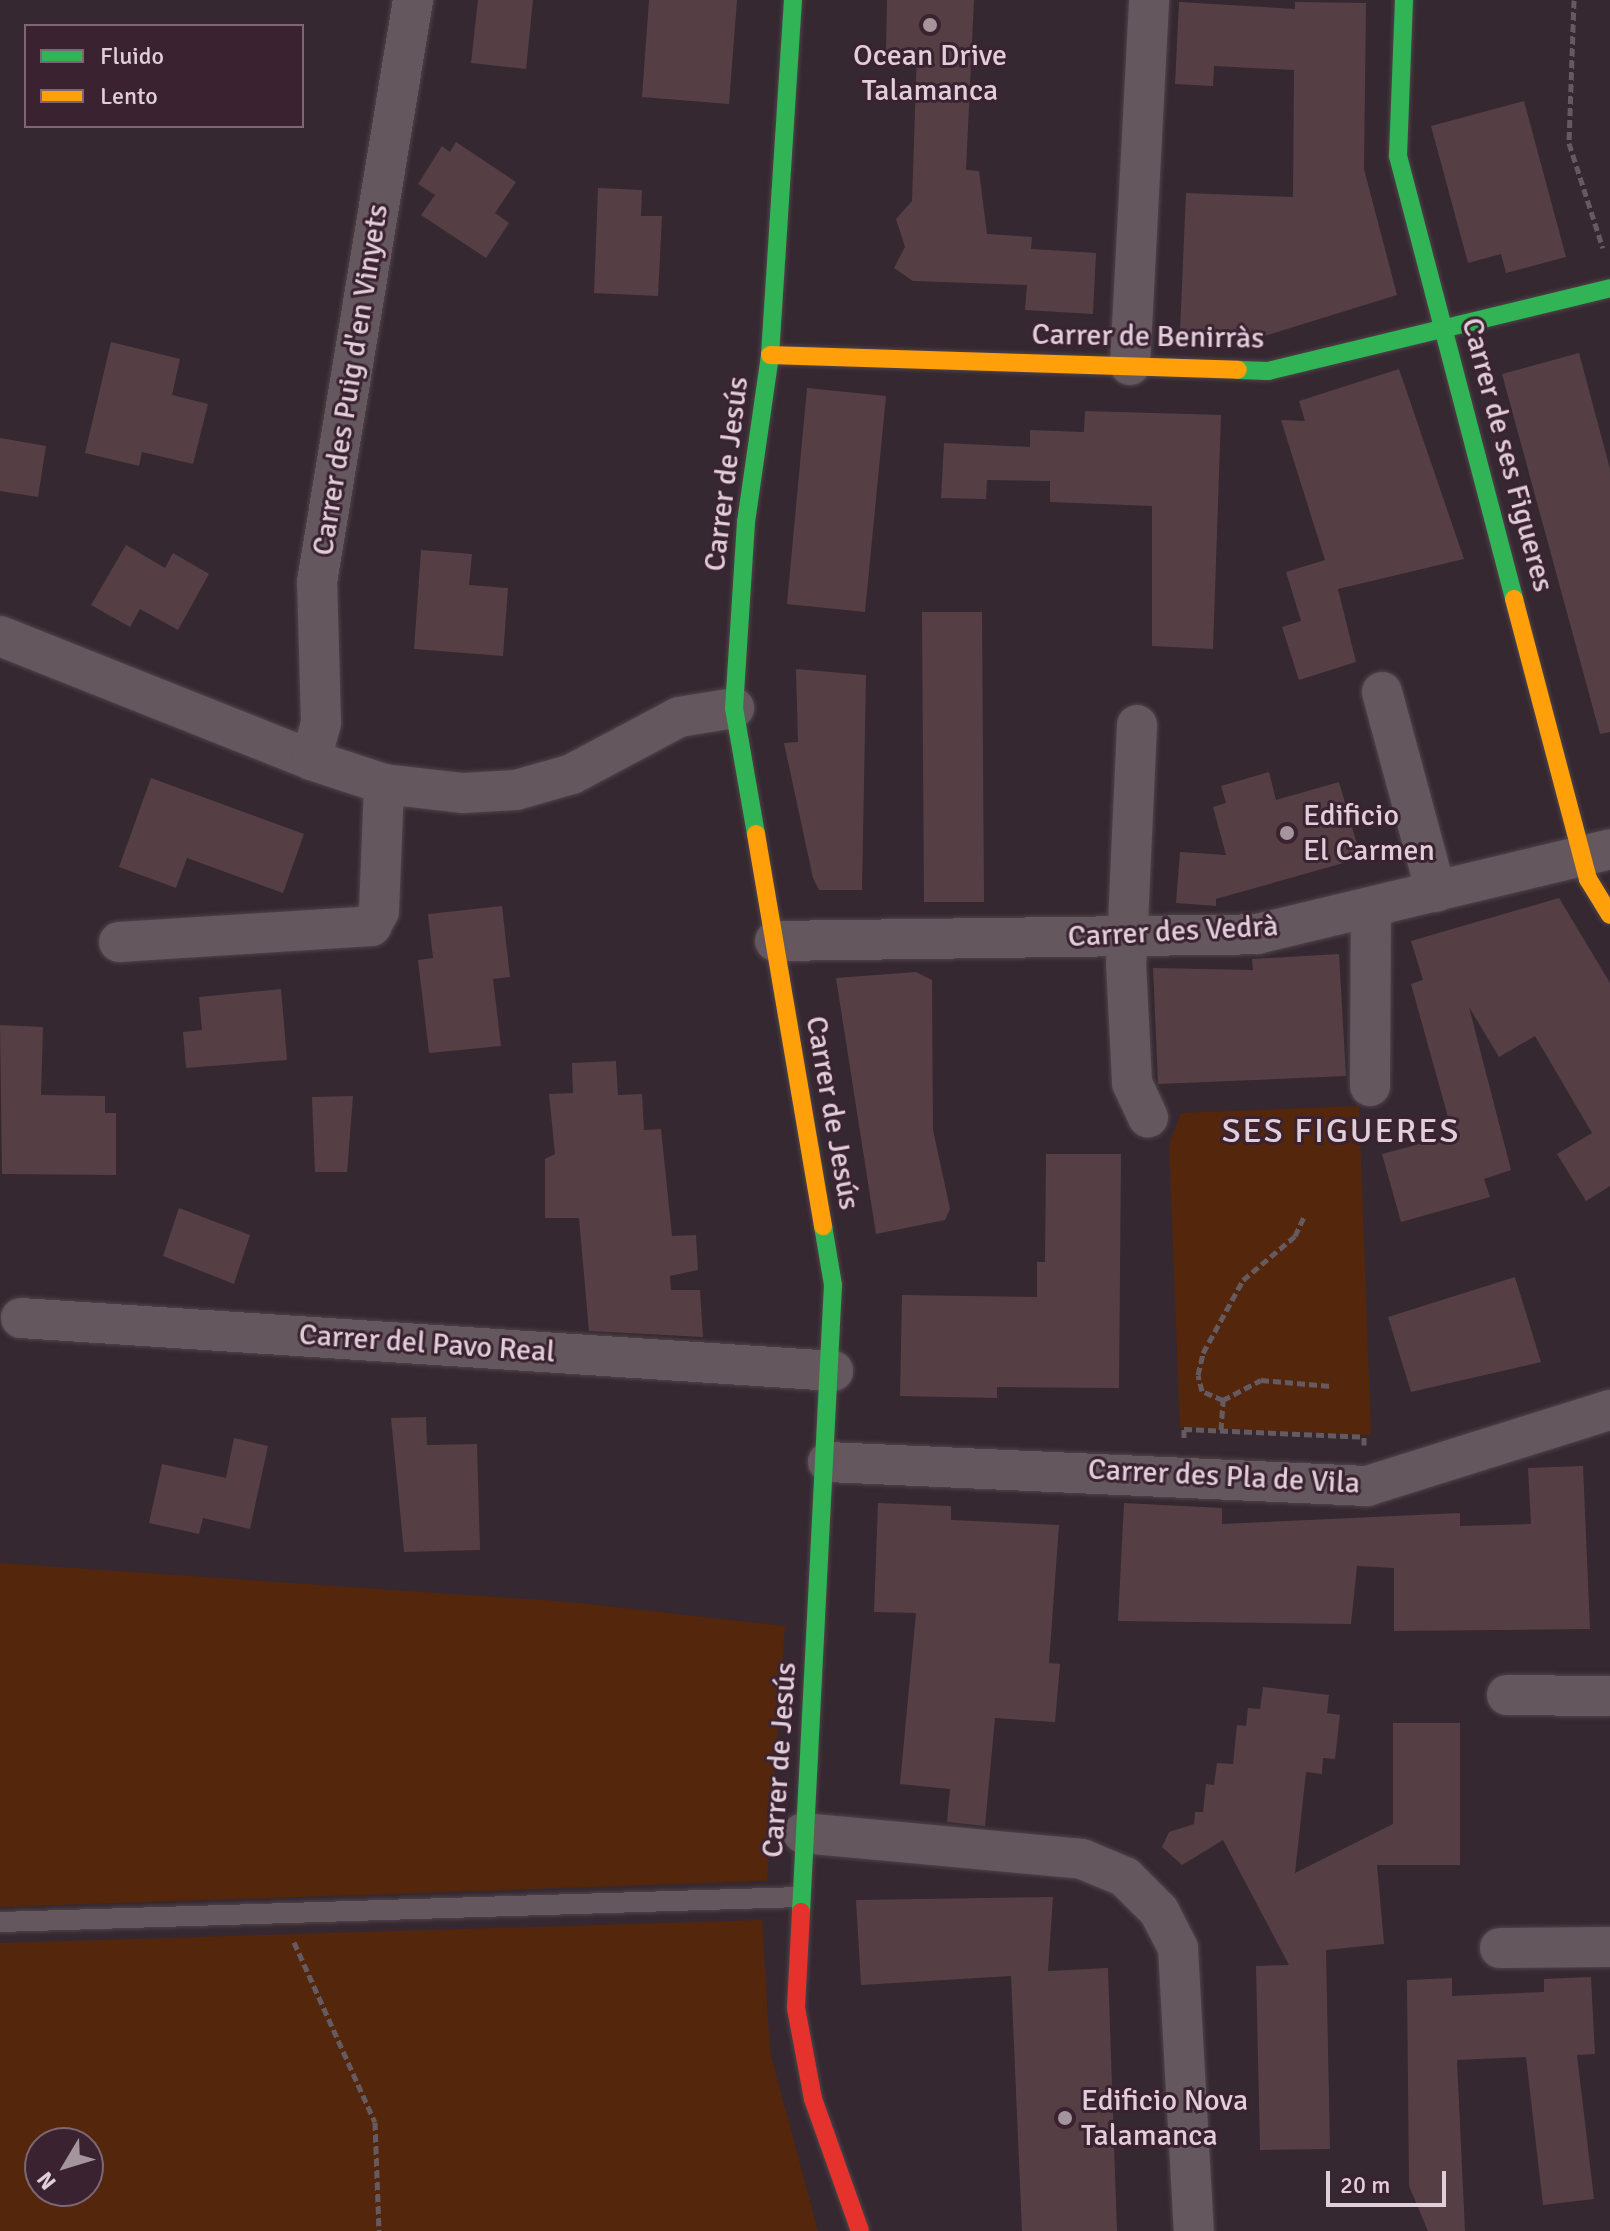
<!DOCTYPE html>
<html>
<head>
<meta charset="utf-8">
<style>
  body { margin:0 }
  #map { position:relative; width:1610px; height:2231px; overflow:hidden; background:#352830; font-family:Signika,sans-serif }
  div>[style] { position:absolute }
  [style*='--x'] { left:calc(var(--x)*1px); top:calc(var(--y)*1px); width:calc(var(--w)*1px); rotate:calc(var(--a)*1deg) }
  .green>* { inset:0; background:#54270c }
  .building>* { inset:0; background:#553f45 }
  .path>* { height:5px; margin-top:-2.5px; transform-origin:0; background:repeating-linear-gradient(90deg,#655a60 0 8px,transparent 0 12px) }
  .roads { filter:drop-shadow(0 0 2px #4f434a) drop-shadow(0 0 2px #4f434a) }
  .lane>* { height:20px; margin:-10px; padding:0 10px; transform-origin:10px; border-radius:10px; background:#64585e }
  .street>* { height:40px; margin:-20px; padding:0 20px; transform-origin:20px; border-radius:20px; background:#64585e }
  .fast>* { height:18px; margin:-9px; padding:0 9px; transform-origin:9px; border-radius:9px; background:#30b455 }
  .slow>* { height:18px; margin:-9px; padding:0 9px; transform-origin:9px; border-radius:9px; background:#ff9f0a }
  .jam>* { height:18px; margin:-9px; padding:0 9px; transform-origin:9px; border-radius:9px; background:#e5322d }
  .dots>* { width:22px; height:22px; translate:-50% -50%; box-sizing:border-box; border:4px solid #3b2231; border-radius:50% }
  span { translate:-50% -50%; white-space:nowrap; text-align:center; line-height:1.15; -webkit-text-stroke:6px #3b2231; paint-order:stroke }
  .poi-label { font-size:30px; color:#e0cfd8 }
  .left { translate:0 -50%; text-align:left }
  .street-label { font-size:30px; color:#e0cfd8 }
  .quarter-label { font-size:34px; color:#e0cfd8; letter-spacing:2px }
  .legend { position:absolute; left:24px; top:24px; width:280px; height:104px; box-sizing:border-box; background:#3b2231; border:2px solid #7d6774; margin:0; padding:10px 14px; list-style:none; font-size:24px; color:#e0cfd8 }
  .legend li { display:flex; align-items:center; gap:16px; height:40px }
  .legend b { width:40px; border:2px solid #7d6774 }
  .north { position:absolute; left:24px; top:2127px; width:80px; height:80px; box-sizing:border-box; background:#3b2231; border:2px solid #7d6774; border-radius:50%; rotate:232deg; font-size:22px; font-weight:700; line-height:32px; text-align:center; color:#e0cfd8 }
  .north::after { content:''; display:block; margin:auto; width:28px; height:36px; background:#a4959d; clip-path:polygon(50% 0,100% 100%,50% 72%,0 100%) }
  .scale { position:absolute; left:1326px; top:2171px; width:120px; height:36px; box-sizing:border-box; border:4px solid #e0cfd8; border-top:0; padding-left:10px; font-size:24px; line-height:28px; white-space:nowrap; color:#e0cfd8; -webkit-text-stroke:6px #3b2231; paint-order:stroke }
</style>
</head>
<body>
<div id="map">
  <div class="green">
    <i style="clip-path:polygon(1359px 1106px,1371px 1435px,1180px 1427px,1169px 1145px,1181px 1113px)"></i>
    <i style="clip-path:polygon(0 1563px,570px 1602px,785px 1626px,767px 1881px,0 1907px)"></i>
    <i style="clip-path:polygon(evenodd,762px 1920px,770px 2052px,818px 2231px,0 2231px,0 1943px,762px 1920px,40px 2143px,88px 2143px,88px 2191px,40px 2191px,40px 2143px)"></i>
  </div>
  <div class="building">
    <i style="clip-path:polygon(478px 0,533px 0,526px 69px,471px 63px)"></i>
    <i style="clip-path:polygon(649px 0,737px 0,729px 104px,642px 97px)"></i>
    <i style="clip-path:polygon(887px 0,974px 0,966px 170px,979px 171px,987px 234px,1032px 237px,1031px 249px,1096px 253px,1093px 314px,1025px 310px,1027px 285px,913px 281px,894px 268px,905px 247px,896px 219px,912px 201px,917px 51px,886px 50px)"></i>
    <i style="clip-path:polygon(1179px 2px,1295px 9px,1295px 2px,1366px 3px,1364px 169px,1397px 295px,1255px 339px,1252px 327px,1251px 335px,1180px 332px,1186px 193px,1293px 197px,1294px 70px,1214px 66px,1213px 86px,1175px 84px)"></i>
    <i style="clip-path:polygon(1524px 101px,1566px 257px,1506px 273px,1501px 254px,1468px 263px,1431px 126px)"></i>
    <i style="clip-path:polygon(456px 142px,516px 182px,495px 213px,509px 223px,486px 258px,421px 215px,435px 195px,418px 184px,442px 146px,450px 152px)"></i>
    <i style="clip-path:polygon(598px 188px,642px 190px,641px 216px,662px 216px,658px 296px,594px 293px)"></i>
    <i style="clip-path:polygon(111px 342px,180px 359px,172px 395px,208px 404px,193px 464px,142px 452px,139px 466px,85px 453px)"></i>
    <i style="clip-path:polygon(1579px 353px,1610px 469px,1610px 732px,1600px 734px,1502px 374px)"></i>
    <i style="clip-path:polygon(1399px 369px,1464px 559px,1338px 589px,1356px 662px,1299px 680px,1282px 627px,1301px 621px,1286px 572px,1325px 560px,1281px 420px,1305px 421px,1299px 401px)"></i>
    <i style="clip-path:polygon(807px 388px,886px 396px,865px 612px,787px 604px)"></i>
    <i style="clip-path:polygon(1085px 411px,1221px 415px,1213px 649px,1152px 646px,1152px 506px,1050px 502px,1050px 481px,987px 480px,986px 499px,941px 498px,944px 443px,1030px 447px,1030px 430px,1084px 432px)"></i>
    <i style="clip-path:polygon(0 438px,46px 446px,38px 497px,0 491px)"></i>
    <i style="clip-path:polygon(126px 545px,165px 568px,173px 553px,209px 574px,178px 630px,140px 609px,130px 627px,91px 605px)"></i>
    <i style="clip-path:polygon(421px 550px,472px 554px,469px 585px,508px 588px,503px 656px,414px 649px)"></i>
    <i style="clip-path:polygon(922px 612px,982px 612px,984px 902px,924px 902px)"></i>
    <i style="clip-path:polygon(796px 669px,866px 675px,862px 890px,819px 890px,813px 878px,784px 743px,798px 742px)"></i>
    <i style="clip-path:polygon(1269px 772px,1276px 800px,1339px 782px,1361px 858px,1216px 899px,1216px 906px,1176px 903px,1180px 852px,1226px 855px,1213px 807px,1226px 803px,1221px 786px)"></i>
    <i style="clip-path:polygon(151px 778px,304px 834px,283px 893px,187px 858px,176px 888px,119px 867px)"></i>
    <i style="clip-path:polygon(1559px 898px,1610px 983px,1610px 1186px,1586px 1201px,1557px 1154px,1592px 1133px,1535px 1036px,1499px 1057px,1469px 1007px,1511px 1170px,1484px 1179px,1490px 1197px,1401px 1222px,1382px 1154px,1453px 1135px,1411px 984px,1423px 980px,1411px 941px)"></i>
    <i style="clip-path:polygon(502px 906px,510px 977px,493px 979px,501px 1046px,429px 1053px,418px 960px,433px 958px,428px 914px)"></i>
    <i style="clip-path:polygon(1339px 954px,1346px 1076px,1158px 1084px,1153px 968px,1253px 970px,1252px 959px)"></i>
    <i style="clip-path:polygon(916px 972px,932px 980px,933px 1130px,950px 1209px,945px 1220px,876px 1234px,836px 978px)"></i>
    <i style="clip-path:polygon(281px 989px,287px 1060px,186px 1068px,183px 1032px,202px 1030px,199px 997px)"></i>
    <i style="clip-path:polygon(0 1025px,43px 1027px,41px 1095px,105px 1096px,105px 1113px,116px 1113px,116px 1175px,2px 1174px)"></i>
    <i style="clip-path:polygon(616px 1061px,618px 1095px,642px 1094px,644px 1130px,661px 1129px,672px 1236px,696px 1235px,698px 1270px,670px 1276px,671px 1290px,700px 1290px,703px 1337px,589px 1331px,579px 1218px,545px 1218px,545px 1159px,555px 1154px,549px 1094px,573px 1093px,572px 1063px)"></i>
    <i style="clip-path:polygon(353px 1096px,347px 1172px,315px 1172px,312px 1097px)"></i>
    <i style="clip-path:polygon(1046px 1154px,1121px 1154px,1119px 1388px,997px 1387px,997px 1398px,900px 1396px,902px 1295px,1037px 1297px,1037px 1262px,1045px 1262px)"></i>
    <i style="clip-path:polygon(179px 1208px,250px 1235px,234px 1284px,163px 1256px)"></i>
    <i style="clip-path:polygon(1515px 1277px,1541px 1362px,1411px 1392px,1388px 1317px)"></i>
    <i style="clip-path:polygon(426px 1417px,427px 1445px,477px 1444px,480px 1550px,404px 1552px,391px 1418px)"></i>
    <i style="clip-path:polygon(234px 1438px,268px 1446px,250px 1529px,203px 1518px,199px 1534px,149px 1523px,162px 1464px,226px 1478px)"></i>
    <i style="clip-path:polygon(1583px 1466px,1590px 1629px,1394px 1631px,1394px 1568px,1357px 1566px,1351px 1624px,1118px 1621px,1124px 1503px,1222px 1508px,1222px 1524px,1460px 1513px,1460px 1526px,1531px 1524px,1528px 1468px)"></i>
    <i style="clip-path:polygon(878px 1503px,951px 1506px,951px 1520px,1059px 1525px,1049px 1663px,1060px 1664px,1055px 1722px,995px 1718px,985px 1826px,947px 1822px,950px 1789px,900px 1784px,916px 1613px,874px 1612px)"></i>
    <i style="clip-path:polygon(1263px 1687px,1329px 1695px,1327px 1713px,1340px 1715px,1335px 1759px,1323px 1758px,1322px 1774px,1306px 1772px,1295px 1873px,1393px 1824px,1393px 1723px,1460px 1723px,1460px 1865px,1377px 1865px,1384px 1944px,1326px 1950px,1330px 2149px,1260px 2150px,1256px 1966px,1289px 1965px,1223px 1840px,1182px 1865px,1162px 1847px,1169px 1832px,1194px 1824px,1195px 1812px,1203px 1812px,1206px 1784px,1214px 1785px,1217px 1763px,1233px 1764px,1237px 1725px,1246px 1726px,1248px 1708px,1260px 1709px)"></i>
    <i style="clip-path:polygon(1053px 1897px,1048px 1971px,1108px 1968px,1117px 2231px,1022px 2231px,1011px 1976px,861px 1985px,856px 1900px)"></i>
    <i style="clip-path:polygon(1591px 1977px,1595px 2054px,1577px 2055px,1594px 2199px,1543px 2205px,1526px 2057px,1457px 2060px,1465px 2231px,1428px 2231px,1409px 2186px,1407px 1980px,1452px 1978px,1452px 1996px,1544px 1992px,1544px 1979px)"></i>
  </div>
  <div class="path">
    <i style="--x:1574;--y:0;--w:143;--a:92"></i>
    <i style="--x:1569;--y:143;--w:110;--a:72.1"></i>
    <i style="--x:1223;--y:1400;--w:43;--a:-27.8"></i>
    <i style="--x:1261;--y:1380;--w:70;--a:4.9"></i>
    <i style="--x:1221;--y:1430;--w:30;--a:-86"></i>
    <i style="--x:1223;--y:1400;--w:23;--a:-157"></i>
    <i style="--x:1202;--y:1391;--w:16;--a:-104"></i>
    <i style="--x:1198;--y:1375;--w:23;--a:-77"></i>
    <i style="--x:1203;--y:1353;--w:83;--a:-61.3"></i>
    <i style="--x:1243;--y:1280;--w:68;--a:-40.2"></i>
    <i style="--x:1295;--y:1236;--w:21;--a:-65"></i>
    <i style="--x:1184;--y:1438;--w:9;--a:-90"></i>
    <i style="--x:1184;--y:1429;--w:180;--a:2.5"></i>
    <i style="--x:1364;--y:1437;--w:8;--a:90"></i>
    <i style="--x:294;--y:1942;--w:197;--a:65.8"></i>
    <i style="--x:375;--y:2122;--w:109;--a:87.9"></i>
  </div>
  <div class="roads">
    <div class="lane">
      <i style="--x:0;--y:1922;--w:798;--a:-1.79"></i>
    </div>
    <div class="street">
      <i style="--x:1130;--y:365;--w:365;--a:-87"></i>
      <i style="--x:0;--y:636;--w:335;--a:21.7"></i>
      <i style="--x:311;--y:760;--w:77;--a:18.2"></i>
      <i style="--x:384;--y:784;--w:80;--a:6.5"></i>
      <i style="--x:463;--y:793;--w:53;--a:-3.2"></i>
      <i style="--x:516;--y:790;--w:58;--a:-15.9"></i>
      <i style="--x:572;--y:774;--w:121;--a:-28"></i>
      <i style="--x:679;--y:717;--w:56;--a:-9.3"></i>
      <i style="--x:1382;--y:692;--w:207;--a:74.9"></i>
      <i style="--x:1137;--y:725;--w:238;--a:92.6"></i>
      <i style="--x:1126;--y:963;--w:120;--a:87.1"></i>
      <i style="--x:1132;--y:1083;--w:38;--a:65"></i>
      <i style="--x:311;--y:760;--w:39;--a:-75"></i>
      <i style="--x:321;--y:722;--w:140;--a:-91.6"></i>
      <i style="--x:317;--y:582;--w:590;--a:-80.63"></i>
      <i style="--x:775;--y:941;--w:482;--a:-0.8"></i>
      <i style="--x:1257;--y:934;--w:363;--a:-13.5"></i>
      <i style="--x:119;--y:942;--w:253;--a:-3.6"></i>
      <i style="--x:371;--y:926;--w:17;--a:-62"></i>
      <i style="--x:379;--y:911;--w:127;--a:-87.7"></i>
      <i style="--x:1370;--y:1086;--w:178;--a:-89.7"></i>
      <i style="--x:21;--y:1318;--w:814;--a:3.73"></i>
      <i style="--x:828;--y:1462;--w:540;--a:2.55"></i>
      <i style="--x:1367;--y:1486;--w:255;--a:-17.4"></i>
      <i style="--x:1507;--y:1695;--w:103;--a:0.6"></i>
      <i style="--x:803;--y:1833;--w:280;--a:5.3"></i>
      <i style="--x:1082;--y:1859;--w:47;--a:22.7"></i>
      <i style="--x:1125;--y:1877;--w:48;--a:45"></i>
      <i style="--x:1159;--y:1911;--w:42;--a:62.8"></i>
      <i style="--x:1178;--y:1948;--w:283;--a:86.8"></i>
      <i style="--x:1500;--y:1948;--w:110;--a:-0.5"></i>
    </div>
    <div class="fast">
      <i style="--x:1404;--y:0;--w:156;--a:92.2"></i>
      <i style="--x:1398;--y:156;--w:458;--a:75.3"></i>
      <i style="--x:1238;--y:370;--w:30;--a:2"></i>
      <i style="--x:1268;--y:371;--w:352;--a:-13.6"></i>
      <i style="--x:756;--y:834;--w:128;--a:-99.9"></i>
      <i style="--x:734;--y:708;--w:186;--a:-86.3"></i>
      <i style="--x:746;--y:522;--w:169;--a:-81.8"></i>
      <i style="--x:770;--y:355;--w:356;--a:-86.3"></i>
      <i style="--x:801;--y:1912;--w:628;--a:-87.08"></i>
      <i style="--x:833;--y:1285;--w:60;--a:-99.6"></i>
    </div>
    <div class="slow">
      <i style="--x:770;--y:355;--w:468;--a:1.8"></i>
      <i style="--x:1514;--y:599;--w:290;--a:75.2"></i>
      <i style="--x:1588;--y:879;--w:42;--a:58.6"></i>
      <i style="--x:756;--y:834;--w:398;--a:80.3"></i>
    </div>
    <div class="jam">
      <i style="--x:801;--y:1912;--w:96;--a:93"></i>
      <i style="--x:796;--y:2008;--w:93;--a:79.4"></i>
      <i style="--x:813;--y:2099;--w:140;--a:70.4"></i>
    </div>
  </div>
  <div class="dots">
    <i style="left:930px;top:25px;background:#a4959d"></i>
    <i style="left:1287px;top:833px;background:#a4959d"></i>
    <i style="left:1065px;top:2118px;background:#a4959d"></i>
  </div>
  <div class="poi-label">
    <span style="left:930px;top:73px">Ocean Drive<br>Talamanca</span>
    <span class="left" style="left:1303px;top:833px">Edificio<br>El Carmen</span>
    <span class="left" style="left:1081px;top:2118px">Edificio Nova<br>Talamanca</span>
  </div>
  <div class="street-label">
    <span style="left:1148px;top:337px;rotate:1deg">Carrer de Benirràs</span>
    <span style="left:351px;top:380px;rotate:-81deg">Carrer des Puig d'en Vinyets</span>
    <span style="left:1507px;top:455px;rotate:75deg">Carrer de ses Figueres</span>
    <span style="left:727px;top:474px;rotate:-83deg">Carrer de Jesús</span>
    <span style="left:1173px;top:932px;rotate:-3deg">Carrer des Vedrà</span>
    <span style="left:832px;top:1113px;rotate:80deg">Carrer de Jesús</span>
    <span style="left:427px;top:1344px;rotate:4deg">Carrer del Pavo Real</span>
    <span style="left:1224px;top:1477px;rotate:3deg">Carrer des Pla de Vila</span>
    <span style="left:780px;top:1760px;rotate:-86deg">Carrer de Jesús</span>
  </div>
  <div class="quarter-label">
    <span style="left:1341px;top:1132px">SES FIGUERES</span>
  </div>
  <ul class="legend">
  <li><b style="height:10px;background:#30b455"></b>Fluido</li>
  <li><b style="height:10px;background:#ff9f0a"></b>Lento</li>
  </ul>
  <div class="north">N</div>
  <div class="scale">20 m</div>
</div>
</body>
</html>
